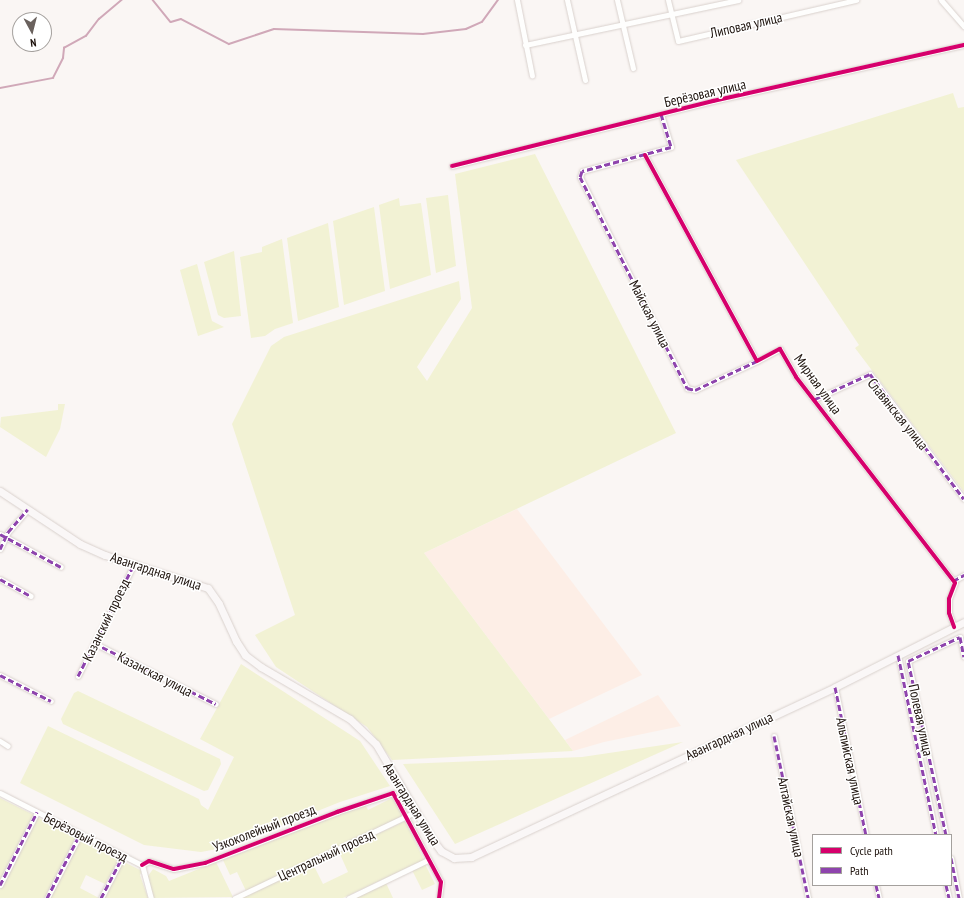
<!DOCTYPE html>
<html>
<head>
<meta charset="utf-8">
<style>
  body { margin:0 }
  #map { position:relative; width:964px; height:898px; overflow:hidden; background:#faf6f4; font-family:"PT Sans Narrow",sans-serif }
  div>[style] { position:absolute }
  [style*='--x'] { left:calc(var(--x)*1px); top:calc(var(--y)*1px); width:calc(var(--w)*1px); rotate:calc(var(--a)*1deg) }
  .built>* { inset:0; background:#fdeee6 }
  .green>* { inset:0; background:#f2f2d4 }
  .stream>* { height:1.5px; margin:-0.75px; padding:0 0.75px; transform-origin:0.75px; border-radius:0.75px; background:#d0a8b8 }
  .roads { filter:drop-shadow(0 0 1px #d9d1cd) drop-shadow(0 0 1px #d9d1cd) }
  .street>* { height:5px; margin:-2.5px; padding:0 2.5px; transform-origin:2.5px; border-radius:2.5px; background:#fefefd }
  .secondary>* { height:7px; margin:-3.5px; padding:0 3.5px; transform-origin:3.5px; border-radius:3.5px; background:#faf7f7 }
  .quiet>* { height:3px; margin-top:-1.5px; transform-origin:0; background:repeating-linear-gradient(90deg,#8e44ad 0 6px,transparent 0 9px) }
  .cycleway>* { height:4px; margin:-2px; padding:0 2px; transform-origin:2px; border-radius:2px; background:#d6006c }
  span { translate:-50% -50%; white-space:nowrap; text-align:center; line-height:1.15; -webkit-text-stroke:3px #fff; paint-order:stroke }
  .street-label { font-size:14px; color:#1c110b }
  .legend { position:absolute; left:812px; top:834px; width:140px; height:52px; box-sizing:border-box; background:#fff; border:1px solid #a4a09d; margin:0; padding:5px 7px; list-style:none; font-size:12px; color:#1c110b }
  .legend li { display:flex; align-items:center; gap:8px; height:20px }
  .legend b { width:20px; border:1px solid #a4a09d }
  .north { position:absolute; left:12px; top:12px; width:40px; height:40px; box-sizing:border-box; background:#fff; border:1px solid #a4a09d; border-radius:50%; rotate:173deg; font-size:11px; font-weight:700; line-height:16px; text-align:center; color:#1c110b }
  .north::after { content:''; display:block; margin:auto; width:14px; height:18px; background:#6a615d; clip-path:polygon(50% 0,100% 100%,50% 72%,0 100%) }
</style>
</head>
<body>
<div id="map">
  <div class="built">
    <i style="clip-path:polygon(517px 509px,642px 675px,549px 719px,424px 553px)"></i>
    <i style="clip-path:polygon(658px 695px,681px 726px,604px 742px,573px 751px,565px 740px)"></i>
  </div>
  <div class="green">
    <i style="clip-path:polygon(953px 93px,958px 108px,964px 107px,964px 492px,855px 348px,859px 345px,736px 160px)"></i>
    <i style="clip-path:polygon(535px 154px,676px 433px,424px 553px,573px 751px,392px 760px,367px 727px,276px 667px,255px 635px,295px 615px,232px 424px,271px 346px,284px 337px,459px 281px,461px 299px,417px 367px,427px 381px,472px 308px,455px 174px)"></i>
    <i style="clip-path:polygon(448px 195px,456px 266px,436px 273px,426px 198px)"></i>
    <i style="clip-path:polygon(399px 198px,400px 206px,421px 203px,431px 275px,390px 289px,379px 205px)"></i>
    <i style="clip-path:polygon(374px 207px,385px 291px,344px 305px,333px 221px)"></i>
    <i style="clip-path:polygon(328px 223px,339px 307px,298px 321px,287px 238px)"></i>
    <i style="clip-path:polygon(282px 239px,293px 323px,275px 329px,265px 336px,251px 338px,240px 257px,262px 252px,262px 247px)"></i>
    <i style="clip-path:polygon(234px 251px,241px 316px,224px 318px,218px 315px,204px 262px)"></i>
    <i style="clip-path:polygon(197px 264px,212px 321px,224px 327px,198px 336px,180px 270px)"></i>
    <i style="clip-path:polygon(58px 404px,65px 404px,60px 429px,46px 457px,0 427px,1px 417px,58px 410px)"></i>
    <i style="clip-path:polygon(241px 664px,360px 741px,390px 786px,340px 802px,228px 847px,201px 852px,144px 845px,20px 783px,48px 726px,199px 799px,201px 805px,208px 810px,234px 757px,200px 739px)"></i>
    <i style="clip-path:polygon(78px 691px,220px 759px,221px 764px,208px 790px,204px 791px,63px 724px,61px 719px,74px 693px)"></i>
    <i style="clip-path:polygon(683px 742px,455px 844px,403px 764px,582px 757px)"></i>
    <i style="clip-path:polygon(394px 797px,403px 817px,246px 891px,237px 872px,230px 875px,223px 860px,339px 814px,366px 806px,368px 810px)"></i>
    <i style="clip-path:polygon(0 798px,34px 815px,0 880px)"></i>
    <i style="clip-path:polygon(37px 817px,76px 837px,45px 898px,0 898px,0 890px)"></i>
    <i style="clip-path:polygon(405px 821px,424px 860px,343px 898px,241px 898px,313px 864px,323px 884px,348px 872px,339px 852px)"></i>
    <i style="clip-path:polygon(80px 839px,119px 859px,105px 884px,86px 875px,80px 888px,99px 898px,50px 898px)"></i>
    <i style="clip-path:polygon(122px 861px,142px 871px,140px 875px,148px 898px,103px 898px)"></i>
    <i style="clip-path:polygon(216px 862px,233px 897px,153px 898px,146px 879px,153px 869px,166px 876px,169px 881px)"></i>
    <i style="clip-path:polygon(425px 864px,435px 884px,422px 890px,412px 870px)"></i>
    <i style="clip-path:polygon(386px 883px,393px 898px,353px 898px)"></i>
  </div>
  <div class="stream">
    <i style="--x:153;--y:0;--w:28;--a:51"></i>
    <i style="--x:171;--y:22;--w:10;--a:-17"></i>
    <i style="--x:181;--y:19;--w:54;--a:27.5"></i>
    <i style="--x:229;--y:44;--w:47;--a:-18.4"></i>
    <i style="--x:274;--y:29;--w:149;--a:1.9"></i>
    <i style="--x:423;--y:34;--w:43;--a:-6.6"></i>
    <i style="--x:466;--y:29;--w:17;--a:-24"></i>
    <i style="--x:482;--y:22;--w:27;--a:-54"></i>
    <i style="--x:0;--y:88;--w:54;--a:-10.7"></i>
    <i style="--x:53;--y:78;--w:22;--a:-63"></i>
    <i style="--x:63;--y:58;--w:10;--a:-84"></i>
    <i style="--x:64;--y:48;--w:25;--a:-29"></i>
    <i style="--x:86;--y:36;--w:21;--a:-53"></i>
    <i style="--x:99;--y:19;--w:30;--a:-40"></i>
  </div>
  <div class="roads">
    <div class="street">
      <i style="--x:517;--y:0;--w:77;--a:78.8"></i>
      <i style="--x:567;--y:0;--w:82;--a:77.3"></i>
      <i style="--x:617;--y:0;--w:70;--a:76.8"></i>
      <i style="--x:668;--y:0;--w:42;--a:76.3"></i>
      <i style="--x:678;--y:41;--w:183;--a:-13"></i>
      <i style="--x:941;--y:0;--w:35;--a:49"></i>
      <i style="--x:525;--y:45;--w:218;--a:-11.9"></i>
      <i style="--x:661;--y:114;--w:34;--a:73"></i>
      <i style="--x:671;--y:147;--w:92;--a:164.9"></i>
      <i style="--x:582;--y:171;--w:6;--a:108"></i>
      <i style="--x:580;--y:177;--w:237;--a:63.1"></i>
      <i style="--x:687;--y:388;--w:8;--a:14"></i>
      <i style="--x:695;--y:390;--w:68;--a:-25.1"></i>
      <i style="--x:645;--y:155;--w:234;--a:61.5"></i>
      <i style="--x:757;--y:361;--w:26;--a:-28"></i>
      <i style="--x:780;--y:349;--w:32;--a:60"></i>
      <i style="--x:796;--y:377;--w:260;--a:52.3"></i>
      <i style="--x:955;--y:583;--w:17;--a:111"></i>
      <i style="--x:949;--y:599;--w:14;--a:90"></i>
      <i style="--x:949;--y:613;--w:15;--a:70"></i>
      <i style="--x:452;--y:166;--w:269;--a:-14"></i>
      <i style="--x:713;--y:101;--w:257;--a:-12.6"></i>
      <i style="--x:815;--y:399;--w:60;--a:-24.4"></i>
      <i style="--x:870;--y:374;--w:156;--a:53.1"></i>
      <i style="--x:0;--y:534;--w:69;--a:28.4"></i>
      <i style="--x:0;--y:549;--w:19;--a:-65"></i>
      <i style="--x:8;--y:532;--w:30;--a:-49"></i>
      <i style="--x:0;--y:579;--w:35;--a:29"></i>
      <i style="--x:953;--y:581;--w:13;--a:-29"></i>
      <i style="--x:94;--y:643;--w:136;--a:26.6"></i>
      <i style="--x:898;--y:655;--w:184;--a:78.1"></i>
      <i style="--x:0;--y:675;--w:57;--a:27"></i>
      <i style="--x:78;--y:676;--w:125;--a:-63.4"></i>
      <i style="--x:835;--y:687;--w:151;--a:78.2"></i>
      <i style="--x:774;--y:736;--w:166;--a:78.1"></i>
      <i style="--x:0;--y:741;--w:9;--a:32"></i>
      <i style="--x:0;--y:793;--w:159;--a:26.9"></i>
      <i style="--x:142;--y:865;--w:34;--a:75"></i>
      <i style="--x:946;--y:835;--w:178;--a:-102.3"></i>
      <i style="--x:908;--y:661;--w:57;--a:-24.8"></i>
      <i style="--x:960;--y:637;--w:20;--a:79"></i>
      <i style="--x:951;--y:858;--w:41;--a:78.7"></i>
      <i style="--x:142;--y:865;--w:8;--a:-30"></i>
      <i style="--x:149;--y:861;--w:26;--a:18"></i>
      <i style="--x:174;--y:869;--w:32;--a:-11"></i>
      <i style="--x:205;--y:863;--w:142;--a:-21.1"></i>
      <i style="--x:337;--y:812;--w:59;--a:-18.7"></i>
      <i style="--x:393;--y:793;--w:101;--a:61.7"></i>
      <i style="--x:441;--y:882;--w:16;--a:97"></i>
      <i style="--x:0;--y:885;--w:82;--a:-63.1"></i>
      <i style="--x:876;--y:885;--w:13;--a:77"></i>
      <i style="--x:946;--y:885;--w:13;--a:77"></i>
      <i style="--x:47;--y:898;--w:72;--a:-62.7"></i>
      <i style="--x:101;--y:898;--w:47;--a:-62.4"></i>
      <i style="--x:235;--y:898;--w:199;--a:-25.5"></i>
      <i style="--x:349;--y:898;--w:88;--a:-25.7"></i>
    </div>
    <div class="secondary">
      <i style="--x:0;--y:491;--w:96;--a:33.5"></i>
      <i style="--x:80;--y:544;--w:27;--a:24"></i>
      <i style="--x:105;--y:555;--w:108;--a:17.8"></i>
      <i style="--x:208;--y:588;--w:19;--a:55"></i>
      <i style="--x:219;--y:604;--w:41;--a:65.3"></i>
      <i style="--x:236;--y:641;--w:17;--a:57"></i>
      <i style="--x:245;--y:655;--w:20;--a:37"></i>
      <i style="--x:261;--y:667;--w:103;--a:30.3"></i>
      <i style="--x:350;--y:719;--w:36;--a:44"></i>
      <i style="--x:376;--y:744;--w:110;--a:59.5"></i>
      <i style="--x:432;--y:839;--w:15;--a:53"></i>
      <i style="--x:441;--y:851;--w:15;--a:28"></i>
      <i style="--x:454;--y:858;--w:17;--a:-3"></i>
      <i style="--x:471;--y:857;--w:402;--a:-25"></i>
      <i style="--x:835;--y:687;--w:144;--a:-26.7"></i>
    </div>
  </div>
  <div class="quiet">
    <i style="--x:661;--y:114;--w:34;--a:73"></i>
    <i style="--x:671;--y:147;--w:92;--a:164.9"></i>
    <i style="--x:582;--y:171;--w:6;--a:108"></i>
    <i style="--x:580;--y:177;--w:237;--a:63.1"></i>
    <i style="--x:687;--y:388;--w:8;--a:14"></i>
    <i style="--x:695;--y:390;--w:68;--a:-25.1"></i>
    <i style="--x:815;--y:399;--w:60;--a:-24.4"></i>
    <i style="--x:870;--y:374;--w:156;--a:53.1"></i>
    <i style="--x:0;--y:534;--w:69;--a:28.4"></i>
    <i style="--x:0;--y:549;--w:19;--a:-65"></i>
    <i style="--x:8;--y:532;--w:30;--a:-49"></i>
    <i style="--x:0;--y:579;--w:35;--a:29"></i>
    <i style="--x:953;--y:581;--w:13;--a:-29"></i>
    <i style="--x:94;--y:643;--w:136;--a:26.6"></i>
    <i style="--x:898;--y:655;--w:184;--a:78.1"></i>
    <i style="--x:0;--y:675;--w:57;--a:27"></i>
    <i style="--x:78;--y:676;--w:125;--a:-63.4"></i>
    <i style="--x:835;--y:687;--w:151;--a:78.2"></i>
    <i style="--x:774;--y:736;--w:166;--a:78.1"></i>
    <i style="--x:946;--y:835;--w:178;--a:-102.3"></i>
    <i style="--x:908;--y:661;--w:57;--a:-24.8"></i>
    <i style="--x:960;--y:637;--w:20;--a:79"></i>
    <i style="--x:951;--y:858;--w:41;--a:78.7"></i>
    <i style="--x:0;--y:885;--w:82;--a:-63.1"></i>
    <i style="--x:876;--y:885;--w:13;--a:77"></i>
    <i style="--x:946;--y:885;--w:13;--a:77"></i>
    <i style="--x:47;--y:898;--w:72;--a:-62.7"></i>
    <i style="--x:101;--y:898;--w:47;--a:-62.4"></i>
  </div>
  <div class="cycleway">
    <i style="--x:645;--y:155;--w:234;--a:61.5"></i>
    <i style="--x:757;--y:361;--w:26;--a:-28"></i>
    <i style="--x:780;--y:349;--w:32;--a:60"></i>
    <i style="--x:796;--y:377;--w:260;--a:52.3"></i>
    <i style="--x:955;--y:583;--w:17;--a:111"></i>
    <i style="--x:949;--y:599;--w:14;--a:90"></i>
    <i style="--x:949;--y:613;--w:15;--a:70"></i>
    <i style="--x:452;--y:166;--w:269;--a:-14"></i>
    <i style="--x:713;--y:101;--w:257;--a:-12.6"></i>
    <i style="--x:142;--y:865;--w:8;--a:-30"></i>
    <i style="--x:149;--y:861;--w:26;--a:18"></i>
    <i style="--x:174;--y:869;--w:32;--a:-11"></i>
    <i style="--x:205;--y:863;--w:142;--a:-21.1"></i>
    <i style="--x:337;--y:812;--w:59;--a:-18.7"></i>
    <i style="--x:393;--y:793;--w:101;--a:61.7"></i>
    <i style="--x:441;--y:882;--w:16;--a:97"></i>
  </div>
  <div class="street-label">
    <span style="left:746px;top:25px;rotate:-13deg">Липовая улица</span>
    <span style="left:705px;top:93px;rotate:-13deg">Берёзовая улица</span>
    <span style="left:650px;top:314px;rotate:63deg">Майская улица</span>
    <span style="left:818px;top:384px;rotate:54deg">Мирная улица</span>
    <span style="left:898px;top:414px;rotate:51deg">Славянская улица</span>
    <span style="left:156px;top:571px;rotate:18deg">Авангардная улица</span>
    <span style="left:106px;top:620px;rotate:-64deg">Казанский проезд</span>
    <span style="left:155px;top:674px;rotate:27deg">Казанская улица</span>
    <span style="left:921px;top:720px;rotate:78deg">Полевая улица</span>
    <span style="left:729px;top:736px;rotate:-25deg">Авангардная улица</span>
    <span style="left:850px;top:761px;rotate:78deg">Альпийская улица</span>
    <span style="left:412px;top:804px;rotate:58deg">Авангардная улица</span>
    <span style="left:791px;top:817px;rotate:78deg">Алтайская улица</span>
    <span style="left:264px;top:828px;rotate:-21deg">Узкоколейный проезд</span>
    <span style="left:86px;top:837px;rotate:27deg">Берёзовый проезд</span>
    <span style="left:326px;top:855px;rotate:-25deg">Центральный проезд</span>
  </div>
  <ul class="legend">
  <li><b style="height:5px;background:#d6006c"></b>Cycle path</li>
  <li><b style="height:5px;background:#8e44ad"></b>Path</li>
  </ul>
  <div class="north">N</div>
</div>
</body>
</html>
